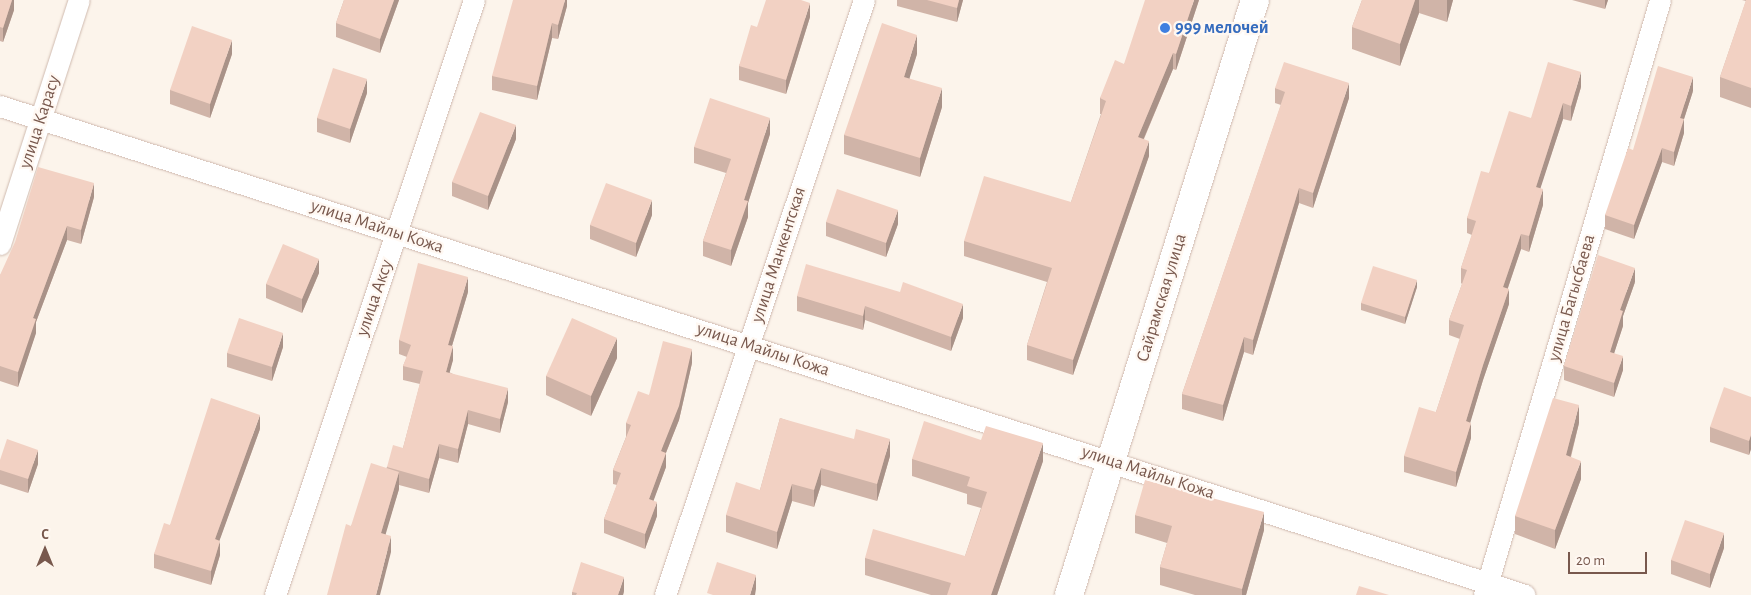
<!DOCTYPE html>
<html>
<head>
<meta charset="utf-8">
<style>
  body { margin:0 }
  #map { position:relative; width:1751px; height:595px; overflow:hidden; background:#fcf4eb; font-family:"Alegreya Sans",sans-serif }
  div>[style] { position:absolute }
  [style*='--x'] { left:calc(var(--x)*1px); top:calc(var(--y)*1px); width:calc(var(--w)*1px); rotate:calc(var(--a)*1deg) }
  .roads { filter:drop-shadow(0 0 1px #cfbaaf) drop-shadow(0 0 1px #cfbaaf) }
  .street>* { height:21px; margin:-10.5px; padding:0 10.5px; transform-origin:10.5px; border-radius:10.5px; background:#fff }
  .secondary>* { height:28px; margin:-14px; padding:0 14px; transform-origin:14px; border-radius:14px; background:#fff }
  .wall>* { inset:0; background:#d0b4a8 }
  .shaded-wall>* { inset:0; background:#a99288 }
  .building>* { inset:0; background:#f2d1c3 }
  .dots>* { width:14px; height:14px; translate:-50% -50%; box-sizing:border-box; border:2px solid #fff8f2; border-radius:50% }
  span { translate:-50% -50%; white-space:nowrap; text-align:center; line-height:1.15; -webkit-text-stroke:4.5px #fff8f2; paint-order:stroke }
  .shop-label { font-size:18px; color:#366cbe; font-weight:700 }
  .left { translate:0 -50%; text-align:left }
  .street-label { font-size:18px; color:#78584d }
  .north { position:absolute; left:20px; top:525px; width:50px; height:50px; -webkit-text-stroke:4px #fff8f2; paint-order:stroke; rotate:0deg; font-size:14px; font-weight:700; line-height:20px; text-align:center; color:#78584d }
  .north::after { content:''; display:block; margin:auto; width:18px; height:22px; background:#78584d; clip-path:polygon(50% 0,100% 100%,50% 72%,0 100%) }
  .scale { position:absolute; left:1568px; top:552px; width:79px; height:22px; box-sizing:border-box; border:2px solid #78584d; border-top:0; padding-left:6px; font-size:15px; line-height:18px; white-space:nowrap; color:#78584d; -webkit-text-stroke:4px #fff8f2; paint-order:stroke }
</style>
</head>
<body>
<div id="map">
  <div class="roads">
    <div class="street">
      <i style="--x:0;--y:106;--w:1601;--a:17.78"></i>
      <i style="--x:0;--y:244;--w:256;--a:-72.1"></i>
      <i style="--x:275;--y:595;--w:627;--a:-71.51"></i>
      <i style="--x:665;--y:595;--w:627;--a:-71.51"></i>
      <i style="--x:1484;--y:595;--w:620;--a:-73.52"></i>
    </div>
    <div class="secondary">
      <i style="--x:1069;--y:595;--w:623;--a:-72.64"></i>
    </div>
  </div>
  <div class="wall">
    <i style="clip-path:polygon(0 0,14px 0,14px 10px,3px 42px,0 41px)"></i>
    <i style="clip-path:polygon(344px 0,399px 0,380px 53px,336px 37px,336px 23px)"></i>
    <i style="clip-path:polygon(567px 0,567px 6px,558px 39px,552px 38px,537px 100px,492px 90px,492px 76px)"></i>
    <i style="clip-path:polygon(897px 0,963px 0,957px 22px,897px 6px)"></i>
    <i style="clip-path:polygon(1199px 0,1176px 70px,1173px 69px,1144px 139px,1149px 156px,1073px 375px,1027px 360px,1027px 345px,1047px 282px,964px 256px,964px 241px,1071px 202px,1101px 114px,1100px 114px,1100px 98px,1124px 64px)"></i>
    <i style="clip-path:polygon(1362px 0,1453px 0,1447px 22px,1419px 13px,1400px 66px,1352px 49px,1352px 27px)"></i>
    <i style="clip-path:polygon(1572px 0,1608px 0,1605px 9px)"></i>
    <i style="clip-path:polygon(1742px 0,1751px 0,1751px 108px,1720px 97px,1720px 77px,1746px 1px)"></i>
    <i style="clip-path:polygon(810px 17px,786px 94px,739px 80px,739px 66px,757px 27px)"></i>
    <i style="clip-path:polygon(232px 54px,210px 118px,170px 104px,170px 90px)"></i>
    <i style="clip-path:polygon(917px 54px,909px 78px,942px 107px,920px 177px,844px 154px,844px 135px)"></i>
    <i style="clip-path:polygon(1581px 87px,1571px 121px,1563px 119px,1540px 188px,1543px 205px,1529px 252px,1521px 249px,1508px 288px,1509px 304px,1483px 380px,1470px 422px,1471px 438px,1456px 487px,1404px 472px,1404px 456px,1436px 412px,1460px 339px,1449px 335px,1449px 320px,1462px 284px,1461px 283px,1461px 268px,1472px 235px,1467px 233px,1467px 218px,1489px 173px,1531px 118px)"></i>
    <i style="clip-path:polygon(1275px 88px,1349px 98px,1313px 208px,1299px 203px,1253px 355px,1244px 352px,1223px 421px,1182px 409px,1182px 394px,1281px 105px,1275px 103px)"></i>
    <i style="clip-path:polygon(1693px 91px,1684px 119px,1684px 133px,1674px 166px,1662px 162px,1634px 239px,1605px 229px,1605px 215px)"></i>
    <i style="clip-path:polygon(367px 93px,350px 143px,317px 132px,317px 118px)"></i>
    <i style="clip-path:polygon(770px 134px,748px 203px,748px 217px,731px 266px,703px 256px,703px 241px,726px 173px,694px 163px,694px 147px)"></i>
    <i style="clip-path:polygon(516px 139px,488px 210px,452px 196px,452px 182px)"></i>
    <i style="clip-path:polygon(94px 197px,81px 244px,67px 240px,36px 322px,36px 333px,18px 387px,0 381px,0 275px)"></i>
    <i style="clip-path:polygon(652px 215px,636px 257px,590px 239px,590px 225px)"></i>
    <i style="clip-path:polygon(826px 222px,898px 224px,886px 257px,826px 236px)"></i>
    <i style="clip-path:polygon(319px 273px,302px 313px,266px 298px,266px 284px)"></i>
    <i style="clip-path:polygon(1635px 282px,1623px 316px,1623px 326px,1614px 353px,1623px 370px,1614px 397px,1564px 380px,1564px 366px)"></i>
    <i style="clip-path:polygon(1417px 287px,1405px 324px,1361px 310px,1361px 303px)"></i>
    <i style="clip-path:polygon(468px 292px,452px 346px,453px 360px,449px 372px,508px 402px,500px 433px,468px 424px,458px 463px,439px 458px,429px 493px,399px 485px,399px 489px,385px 534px,391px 552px,351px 526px,387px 467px,403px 448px,420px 384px,403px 380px,403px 366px,407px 357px,399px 354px,399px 340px)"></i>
    <i style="clip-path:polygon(797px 296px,963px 318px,951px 351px,865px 320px,863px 330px,797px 311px)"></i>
    <i style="clip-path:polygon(283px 347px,272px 381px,227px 367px,227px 353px)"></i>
    <i style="clip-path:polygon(617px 358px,591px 416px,546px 395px,546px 376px)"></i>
    <i style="clip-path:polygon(692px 363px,679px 420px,666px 453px,666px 467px,653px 501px,657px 516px,645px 549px,604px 533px,604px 519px,617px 485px,613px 484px,613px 470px,626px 437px,626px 423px,649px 395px)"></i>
    <i style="clip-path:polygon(1751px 397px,1751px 449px,1749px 455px,1710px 442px,1710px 427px)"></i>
    <i style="clip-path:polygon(780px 418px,890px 456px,877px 501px,821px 485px,814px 507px,792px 501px,777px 549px,726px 532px,726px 515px,760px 490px)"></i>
    <i style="clip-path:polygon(1579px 423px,1571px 457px,1581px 479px,1555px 549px,1515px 534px,1515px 516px)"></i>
    <i style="clip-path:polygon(260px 429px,219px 541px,220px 555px,211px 585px,154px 568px,154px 554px,170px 525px)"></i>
    <i style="clip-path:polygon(912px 459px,1043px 461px,997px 595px,931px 595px,865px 575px,865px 558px,965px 556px,981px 508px,967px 504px,967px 494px,912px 476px)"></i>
    <i style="clip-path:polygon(0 460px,38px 464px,28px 493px,0 484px)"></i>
    <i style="clip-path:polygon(1135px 515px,1264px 530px,1246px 595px,1195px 595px,1160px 585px,1160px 567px,1167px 543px,1135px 533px)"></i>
    <i style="clip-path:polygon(1724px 548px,1710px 588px,1671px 574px,1671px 560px)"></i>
    <i style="clip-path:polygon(624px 591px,623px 595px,572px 595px,572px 592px)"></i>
  </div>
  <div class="shaded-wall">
    <i style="clip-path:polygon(12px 0,14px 0,14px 10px,3px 42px,3px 28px)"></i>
    <i style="clip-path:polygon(394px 0,399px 0,380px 53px,380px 39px)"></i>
    <i style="clip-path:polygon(565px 0,567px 0,567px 6px,558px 39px,558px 25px)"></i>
    <i style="clip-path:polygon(959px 0,963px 0,957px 22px,957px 8px)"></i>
    <i style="clip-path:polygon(1194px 0,1199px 0,1176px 70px,1176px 54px)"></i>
    <i style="clip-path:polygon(1415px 0,1419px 0,1419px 13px,1400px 66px,1400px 44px)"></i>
    <i style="clip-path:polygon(1447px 0,1453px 0,1447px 22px)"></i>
    <i style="clip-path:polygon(1605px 0,1608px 0,1605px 9px)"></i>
    <i style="clip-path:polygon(810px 3px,810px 17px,786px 94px,786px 80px)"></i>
    <i style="clip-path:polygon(552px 23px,552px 38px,537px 100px,537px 86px)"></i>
    <i style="clip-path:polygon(917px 35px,917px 54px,904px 96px,904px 77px)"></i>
    <i style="clip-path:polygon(232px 40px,232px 54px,210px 118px,210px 104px)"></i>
    <i style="clip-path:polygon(1173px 53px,1173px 69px,1138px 152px,1138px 137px)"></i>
    <i style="clip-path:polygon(1581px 72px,1581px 87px,1571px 121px,1571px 106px)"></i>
    <i style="clip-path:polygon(1693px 77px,1693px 91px,1684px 119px,1684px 133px,1674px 166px,1674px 152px,1680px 118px)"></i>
    <i style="clip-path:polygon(367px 79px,367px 93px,350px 143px,350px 129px)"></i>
    <i style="clip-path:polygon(1349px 83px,1349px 98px,1313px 208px,1313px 193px)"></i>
    <i style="clip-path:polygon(942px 88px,942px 107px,920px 177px,920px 158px)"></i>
    <i style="clip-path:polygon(1563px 103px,1563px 119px,1536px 202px,1536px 187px)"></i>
    <i style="clip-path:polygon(770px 118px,770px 134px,748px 203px,748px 217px,731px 266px,731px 250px,744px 200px)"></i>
    <i style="clip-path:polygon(516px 125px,516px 139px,488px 210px,488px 196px)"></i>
    <i style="clip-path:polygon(1149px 141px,1149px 156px,1073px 375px,1073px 360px)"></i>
    <i style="clip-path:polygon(1662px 148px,1662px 162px,1634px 239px,1634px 225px)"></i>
    <i style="clip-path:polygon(94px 183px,94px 197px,81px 244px,81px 230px)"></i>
    <i style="clip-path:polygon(1299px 188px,1299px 203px,1253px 355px,1253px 340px)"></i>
    <i style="clip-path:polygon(1543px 189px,1543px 205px,1529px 252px,1529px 236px)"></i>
    <i style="clip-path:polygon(652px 200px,652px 215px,636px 257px,636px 243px)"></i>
    <i style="clip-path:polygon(898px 210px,898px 224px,886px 257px,886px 243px)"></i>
    <i style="clip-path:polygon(67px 226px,67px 240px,36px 322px,36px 333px,18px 387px,18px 372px,33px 318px)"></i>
    <i style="clip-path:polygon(1521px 234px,1521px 249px,1503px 302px,1503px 287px)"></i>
    <i style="clip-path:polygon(319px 259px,319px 273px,302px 313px,302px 299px)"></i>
    <i style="clip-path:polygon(1635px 268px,1635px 282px,1623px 316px,1623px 326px,1610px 366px,1610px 352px,1620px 310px)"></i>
    <i style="clip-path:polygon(468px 277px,468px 292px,448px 359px,448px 345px)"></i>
    <i style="clip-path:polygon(1417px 280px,1417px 287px,1405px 324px,1405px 317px)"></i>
    <i style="clip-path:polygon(1509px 289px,1509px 304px,1483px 380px,1466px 437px,1466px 421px,1483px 365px)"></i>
    <i style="clip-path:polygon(963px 304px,963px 318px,951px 351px,951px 337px)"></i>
    <i style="clip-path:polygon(865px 306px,865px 320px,863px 330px,863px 316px)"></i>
    <i style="clip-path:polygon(283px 333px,283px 347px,272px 381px,272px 367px)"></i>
    <i style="clip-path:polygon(1244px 337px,1244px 352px,1223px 421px,1223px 405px)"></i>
    <i style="clip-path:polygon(617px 338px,617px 358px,591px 416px,591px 396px)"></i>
    <i style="clip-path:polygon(453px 346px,453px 360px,446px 386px,446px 372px)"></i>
    <i style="clip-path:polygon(692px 349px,692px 363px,679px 420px,661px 465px,661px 451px)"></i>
    <i style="clip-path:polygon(1623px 356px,1623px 370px,1614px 397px,1614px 383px)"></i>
    <i style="clip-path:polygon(508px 388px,508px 402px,500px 433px,500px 419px)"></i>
    <i style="clip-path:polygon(1579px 405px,1579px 423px,1566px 474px,1566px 455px)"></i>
    <i style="clip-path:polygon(468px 410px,468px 424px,458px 463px,458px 449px)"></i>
    <i style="clip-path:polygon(260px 415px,260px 429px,215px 553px,215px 539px)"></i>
    <i style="clip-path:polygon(1471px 423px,1471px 438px,1456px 487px,1456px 472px)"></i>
    <i style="clip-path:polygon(1751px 435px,1751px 449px,1749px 455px,1749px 441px)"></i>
    <i style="clip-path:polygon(890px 439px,890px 456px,877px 501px,877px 484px)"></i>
    <i style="clip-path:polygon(1043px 443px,1043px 461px,997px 595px,991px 595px)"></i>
    <i style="clip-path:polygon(439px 444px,439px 458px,429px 493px,429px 479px)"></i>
    <i style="clip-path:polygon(38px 450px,38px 464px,28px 493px,28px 479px)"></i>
    <i style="clip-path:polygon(666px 453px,666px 467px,649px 513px,649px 499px)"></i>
    <i style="clip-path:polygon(1581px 461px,1581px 479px,1555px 549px,1555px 530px)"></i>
    <i style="clip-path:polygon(821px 468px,821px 485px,814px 507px,814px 490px)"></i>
    <i style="clip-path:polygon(399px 472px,399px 489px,381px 550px,381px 533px)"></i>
    <i style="clip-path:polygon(792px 484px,792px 501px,777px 549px,777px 532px)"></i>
    <i style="clip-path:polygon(657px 502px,657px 516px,645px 549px,645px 534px)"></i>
    <i style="clip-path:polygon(1264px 512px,1264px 530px,1246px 595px,1242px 595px,1242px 589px)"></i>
    <i style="clip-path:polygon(1724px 533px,1724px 548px,1710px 588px,1710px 574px)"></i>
    <i style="clip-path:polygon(391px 536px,391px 552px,380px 595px,376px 595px)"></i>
    <i style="clip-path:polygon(220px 541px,220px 555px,211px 585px,211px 571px)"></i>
    <i style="clip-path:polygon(756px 575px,756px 589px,755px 595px,750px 595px)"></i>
    <i style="clip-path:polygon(624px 577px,624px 591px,623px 595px,618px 595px)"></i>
  </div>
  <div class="building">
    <i style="clip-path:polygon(0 0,12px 0,3px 28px,0 27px)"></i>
    <i style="clip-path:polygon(344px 0,394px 0,380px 39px,336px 23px)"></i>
    <i style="clip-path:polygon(513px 0,565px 0,558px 25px,552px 23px,537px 86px,492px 76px)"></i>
    <i style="clip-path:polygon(766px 0,801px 0,810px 3px,786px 80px,739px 66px,751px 25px,757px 27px)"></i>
    <i style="clip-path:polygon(927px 0,959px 0,957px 8px)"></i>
    <i style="clip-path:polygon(1145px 0,1194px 0,1176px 54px,1173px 53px,1138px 137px,1149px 141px,1073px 360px,1027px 345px,1052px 268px,964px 241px,984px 176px,1071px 202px,1106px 101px,1100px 98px,1115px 60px,1124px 64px)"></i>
    <i style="clip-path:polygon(1362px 0,1415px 0,1400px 44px,1352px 27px)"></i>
    <i style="clip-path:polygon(1746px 0,1751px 0,1751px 88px,1720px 77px)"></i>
    <i style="clip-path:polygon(882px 23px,917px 35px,904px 77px,942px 88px,920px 158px,844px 135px)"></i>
    <i style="clip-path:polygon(192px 26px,232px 40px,210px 104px,170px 90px)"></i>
    <i style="clip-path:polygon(1284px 62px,1349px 83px,1313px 193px,1299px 188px,1253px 340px,1244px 337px,1223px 405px,1182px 394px,1285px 92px,1275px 88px)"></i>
    <i style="clip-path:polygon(1548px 62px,1581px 72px,1571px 106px,1563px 103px,1536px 187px,1543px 189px,1529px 236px,1521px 234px,1503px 287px,1509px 289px,1483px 365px,1466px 421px,1471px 423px,1456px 472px,1404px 456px,1419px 407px,1436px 412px,1464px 325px,1449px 320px,1467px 270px,1461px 268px,1476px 221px,1467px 218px,1481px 171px,1489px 173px,1509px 111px,1531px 118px)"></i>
    <i style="clip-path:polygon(1658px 66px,1693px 77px,1680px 118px,1684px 119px,1674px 152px,1662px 148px,1634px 225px,1605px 215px,1628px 148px,1633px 150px)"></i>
    <i style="clip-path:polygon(333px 68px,367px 79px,350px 129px,317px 118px)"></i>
    <i style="clip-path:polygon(710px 98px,770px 118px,744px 200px,748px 201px,731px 250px,703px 241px,731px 159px,694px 147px)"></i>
    <i style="clip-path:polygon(480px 112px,516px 125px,488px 196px,452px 182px)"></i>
    <i style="clip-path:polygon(38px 167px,94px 183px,81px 230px,67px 226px,33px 318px,36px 319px,18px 372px,0 366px,0 275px,15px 242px)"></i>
    <i style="clip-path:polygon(606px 183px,652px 200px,636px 243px,590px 225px)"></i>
    <i style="clip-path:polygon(837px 189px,898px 210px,886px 243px,826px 222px)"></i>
    <i style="clip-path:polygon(283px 244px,319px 259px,302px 299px,266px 284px)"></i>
    <i style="clip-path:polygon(1598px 255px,1635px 268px,1620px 310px,1623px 311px,1610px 352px,1623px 356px,1614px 383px,1564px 366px)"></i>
    <i style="clip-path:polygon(418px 263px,468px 277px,448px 345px,453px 346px,446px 372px,508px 388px,500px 419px,468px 410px,458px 449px,439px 444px,429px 479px,387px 467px,393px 445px,403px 448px,423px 371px,403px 366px,411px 345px,399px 340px)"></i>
    <i style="clip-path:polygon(806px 264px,900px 292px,903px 282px,963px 304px,951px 337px,865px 306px,863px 316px,797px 296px)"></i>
    <i style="clip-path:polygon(1373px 266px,1417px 280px,1405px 317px,1361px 303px)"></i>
    <i style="clip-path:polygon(239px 318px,283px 333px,272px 367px,227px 353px)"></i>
    <i style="clip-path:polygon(572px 318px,617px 338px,591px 396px,546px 376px)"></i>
    <i style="clip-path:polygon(663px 341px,692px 349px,679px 406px,661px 451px,666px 453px,649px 499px,657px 502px,645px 534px,604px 519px,621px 473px,613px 470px,631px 425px,626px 423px,638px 391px,649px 395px)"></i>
    <i style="clip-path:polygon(1724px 387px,1751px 397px,1751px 435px,1749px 441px,1710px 427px)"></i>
    <i style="clip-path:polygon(211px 398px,260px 415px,215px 539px,220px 541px,211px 571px,154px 554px,164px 523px,170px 525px)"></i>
    <i style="clip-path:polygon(1553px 398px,1579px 405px,1566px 455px,1581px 461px,1555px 530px,1515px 516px)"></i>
    <i style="clip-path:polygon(780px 418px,854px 439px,856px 429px,890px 439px,877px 484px,821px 468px,814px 490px,792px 484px,777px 532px,726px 515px,736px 482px,760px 490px)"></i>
    <i style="clip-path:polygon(924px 421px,981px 440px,986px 426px,1043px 443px,991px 595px,947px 595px,951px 583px,865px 558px,873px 529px,965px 556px,987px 492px,967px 486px,970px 477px,912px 459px)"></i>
    <i style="clip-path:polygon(7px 439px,38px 450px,28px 479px,0 470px,0 460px)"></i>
    <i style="clip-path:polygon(371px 463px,399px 472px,381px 533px,391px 536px,376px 595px,327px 595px,346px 524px,351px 526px)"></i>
    <i style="clip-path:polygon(1145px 480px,1264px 512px,1242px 589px,1160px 567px,1172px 526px,1135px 515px)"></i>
    <i style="clip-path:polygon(1685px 520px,1724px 533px,1710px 574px,1671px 560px)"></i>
    <i style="clip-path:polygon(581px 562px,624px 577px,618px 595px,576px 595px,577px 593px,572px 592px)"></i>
    <i style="clip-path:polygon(717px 562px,756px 575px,750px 595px,713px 595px,707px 593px)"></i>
    <i style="clip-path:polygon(1359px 586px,1389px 595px,1356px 595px)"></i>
  </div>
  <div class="dots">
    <i style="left:1165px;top:28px;background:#3f7fe0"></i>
  </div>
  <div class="shop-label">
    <span class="left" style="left:1175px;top:28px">999 мелочей</span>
  </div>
  <div class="street-label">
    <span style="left:40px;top:122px;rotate:-72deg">улица Карасу</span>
    <span style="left:377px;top:227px;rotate:18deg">улица Майлы Кожа</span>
    <span style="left:779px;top:255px;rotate:-72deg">улица Манкентская</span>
    <span style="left:375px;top:298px;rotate:-71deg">улица Аксу</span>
    <span style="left:1162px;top:298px;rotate:-73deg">Сайрамская улица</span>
    <span style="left:1572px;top:298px;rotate:-74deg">улица Багысбаева</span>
    <span style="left:763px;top:350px;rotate:18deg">улица Майлы Кожа</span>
    <span style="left:1148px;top:473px;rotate:18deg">улица Майлы Кожа</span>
  </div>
  <div class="north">С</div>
  <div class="scale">20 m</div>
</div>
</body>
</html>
